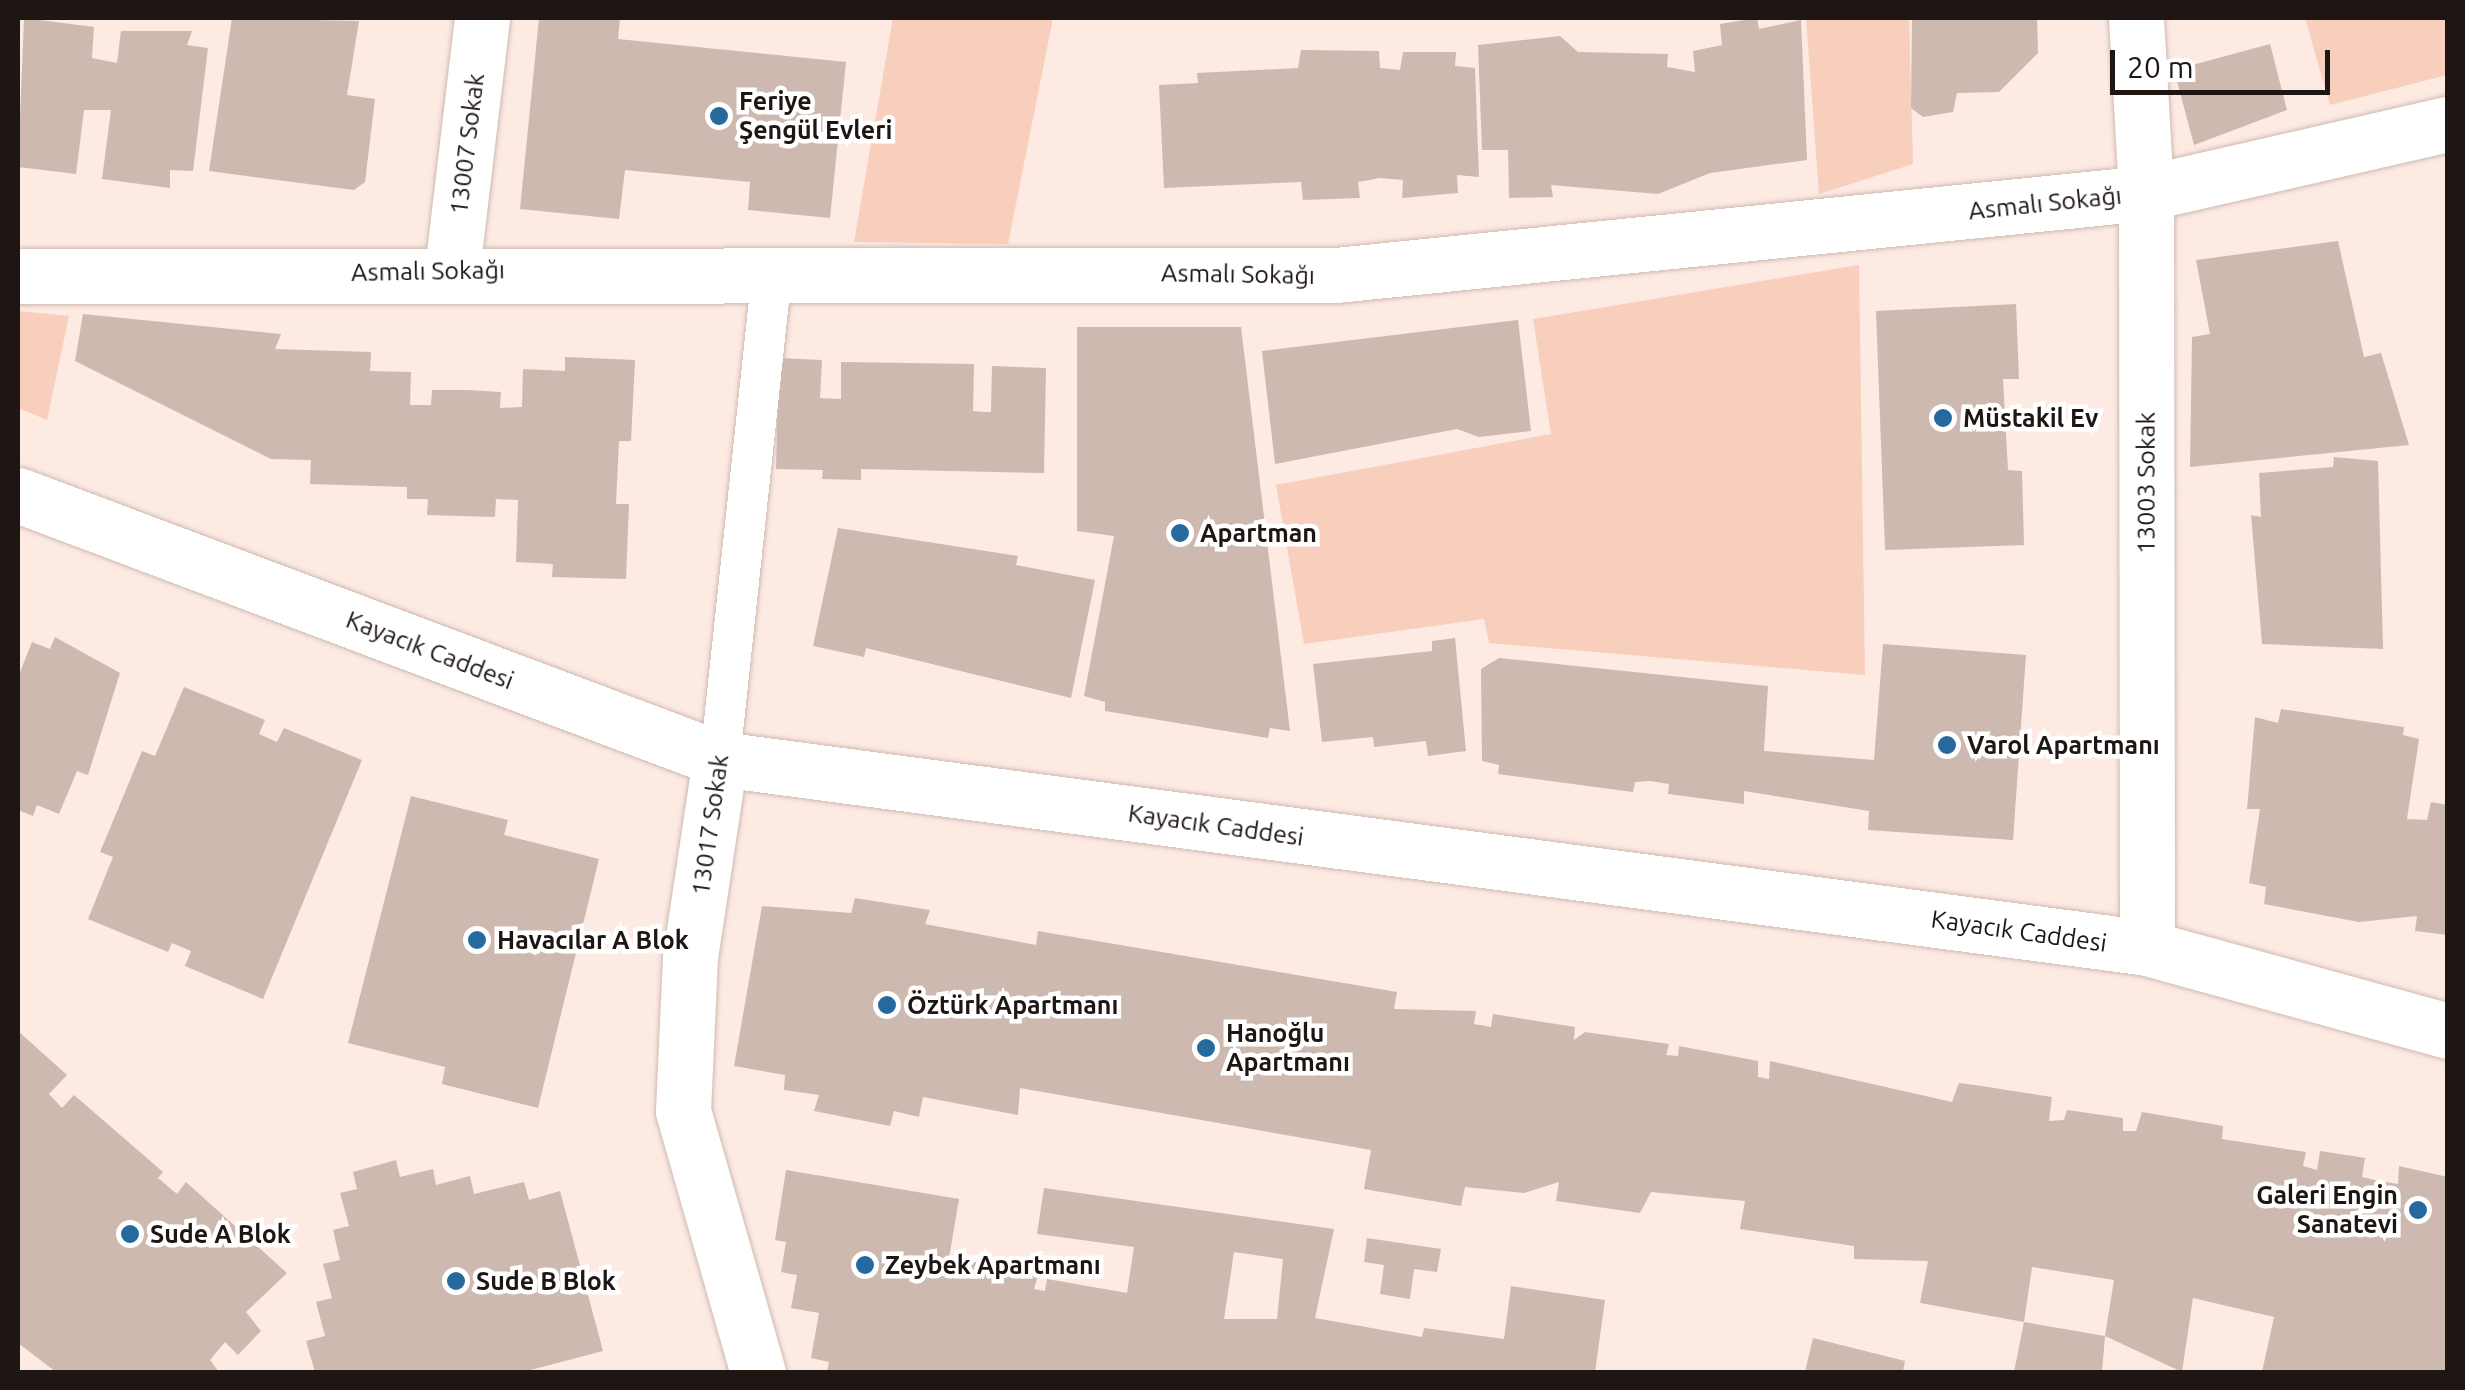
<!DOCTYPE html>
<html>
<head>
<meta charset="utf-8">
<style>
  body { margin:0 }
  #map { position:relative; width:2465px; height:1390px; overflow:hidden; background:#fceae3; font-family:Ubuntu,sans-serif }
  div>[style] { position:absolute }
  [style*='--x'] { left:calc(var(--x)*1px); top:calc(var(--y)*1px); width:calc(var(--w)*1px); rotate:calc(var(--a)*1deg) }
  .green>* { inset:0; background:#f8cebc }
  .building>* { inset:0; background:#ceb9b0 }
  .roads { filter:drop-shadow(0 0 2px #d0bab1) drop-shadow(0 0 2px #d0bab1) }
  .service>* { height:40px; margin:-20px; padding:0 20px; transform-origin:20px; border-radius:20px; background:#fff }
  .minor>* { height:55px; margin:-27.5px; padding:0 27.5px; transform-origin:27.5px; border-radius:27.5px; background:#fff }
  .secondary>* { height:55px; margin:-27.5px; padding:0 27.5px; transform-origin:27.5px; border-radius:27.5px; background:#fff }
  .dots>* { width:28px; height:28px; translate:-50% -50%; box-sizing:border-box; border:5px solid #fff; border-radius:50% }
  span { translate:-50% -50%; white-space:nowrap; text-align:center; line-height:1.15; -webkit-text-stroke:9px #fff; paint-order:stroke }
  .poi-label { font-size:25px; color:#1e1613; font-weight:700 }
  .left { translate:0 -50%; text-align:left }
  .right { translate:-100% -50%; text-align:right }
  .street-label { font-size:25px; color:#1e1613 }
  .frame { position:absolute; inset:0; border:20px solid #1e1613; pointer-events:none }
  .scale { position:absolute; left:2110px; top:50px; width:220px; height:45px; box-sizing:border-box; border:5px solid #1e1613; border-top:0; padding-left:12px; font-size:30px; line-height:35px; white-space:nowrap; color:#1e1613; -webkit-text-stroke:8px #fff; paint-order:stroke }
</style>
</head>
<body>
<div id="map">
  <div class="green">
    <i style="clip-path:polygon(893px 18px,1053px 18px,1008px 244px,854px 242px)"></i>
    <i style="clip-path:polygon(1806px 18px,1909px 18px,1913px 164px,1819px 194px)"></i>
    <i style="clip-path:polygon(2305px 18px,2447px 18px,2447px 75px,2330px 105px)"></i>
    <i style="clip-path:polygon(1859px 265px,1865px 675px,1489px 643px,1484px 619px,1304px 644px,1276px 485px,1551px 434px,1533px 319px)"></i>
    <i style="clip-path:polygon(18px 311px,69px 316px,47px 420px,18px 408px)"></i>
  </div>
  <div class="building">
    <i style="clip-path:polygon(24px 18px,94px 27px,92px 58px,117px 63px,121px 31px,192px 31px,187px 45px,208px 48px,193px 171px,170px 170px,170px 188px,102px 179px,111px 110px,84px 110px,76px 174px,18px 167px)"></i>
    <i style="clip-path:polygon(232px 18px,359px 21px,347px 95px,375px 99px,365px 182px,354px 190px,209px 171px)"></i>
    <i style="clip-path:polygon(539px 18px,620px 18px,618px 39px,846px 62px,830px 218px,748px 210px,750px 182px,625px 170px,619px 219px,520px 209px)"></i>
    <i style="clip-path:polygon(1757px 18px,1759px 29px,1801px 20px,1807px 160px,1710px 173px,1658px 194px,1551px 185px,1553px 197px,1509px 198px,1508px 150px,1482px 150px,1478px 45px,1560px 36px,1578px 52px,1668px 54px,1667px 67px,1695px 72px,1693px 51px,1722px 45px,1720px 24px)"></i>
    <i style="clip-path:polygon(1912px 18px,2037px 18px,2038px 53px,1999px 92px,1957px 93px,1953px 112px,1923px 117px,1911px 108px)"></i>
    <i style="clip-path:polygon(2270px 44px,2287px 110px,2194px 145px,2174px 70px)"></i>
    <i style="clip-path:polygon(1301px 50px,1379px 51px,1380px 68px,1400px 70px,1403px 52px,1456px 52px,1455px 66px,1475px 68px,1479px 177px,1457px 175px,1458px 193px,1402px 198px,1403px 180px,1380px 178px,1358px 182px,1360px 198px,1303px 200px,1301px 182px,1164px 188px,1159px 85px,1198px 83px,1197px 73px,1298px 68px)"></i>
    <i style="clip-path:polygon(2338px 241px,2364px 357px,2381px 353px,2409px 445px,2190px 467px,2192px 337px,2210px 334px,2196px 260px)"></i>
    <i style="clip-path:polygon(2016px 304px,2019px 379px,2003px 379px,2008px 470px,2022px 471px,2024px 545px,1885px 550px,1876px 311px)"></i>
    <i style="clip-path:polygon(83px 314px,281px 334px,275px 349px,371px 352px,370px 371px,411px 372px,410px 405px,431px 405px,432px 390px,467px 390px,501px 392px,500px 408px,522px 407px,523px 369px,565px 371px,565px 357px,635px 360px,631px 441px,619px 441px,616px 504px,629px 504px,626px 579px,552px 577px,553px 564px,516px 562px,518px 500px,496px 499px,495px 517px,427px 515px,428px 499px,407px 499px,407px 487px,310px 484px,311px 460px,271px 459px,75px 361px)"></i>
    <i style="clip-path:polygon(1518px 320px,1531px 431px,1479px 437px,1457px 429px,1275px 464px,1262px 351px)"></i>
    <i style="clip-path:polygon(1077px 327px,1241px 327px,1290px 731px,1270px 728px,1268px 738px,1105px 711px,1105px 702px,1084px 696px,1114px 536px,1077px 531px)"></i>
    <i style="clip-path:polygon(779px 358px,822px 360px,820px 398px,841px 399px,841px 362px,974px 364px,973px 411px,984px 412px,991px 412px,992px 366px,1046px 368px,1044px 473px,861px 469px,861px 480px,822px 479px,823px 470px,776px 469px)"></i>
    <i style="clip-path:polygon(2334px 457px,2378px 461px,2383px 649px,2262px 644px,2251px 515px,2261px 517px,2259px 473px,2333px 467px)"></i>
    <i style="clip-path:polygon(838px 528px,1018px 556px,1016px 565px,1095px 580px,1071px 698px,866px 648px,864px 657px,813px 646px)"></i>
    <i style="clip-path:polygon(55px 637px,120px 673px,88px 775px,77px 771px,59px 814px,37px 805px,33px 816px,18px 810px,18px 677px,32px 642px,50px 649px)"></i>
    <i style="clip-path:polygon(1455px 638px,1466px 751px,1428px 756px,1426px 741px,1374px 747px,1373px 737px,1322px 742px,1313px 664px,1432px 651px,1432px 641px)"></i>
    <i style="clip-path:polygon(1883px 644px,2026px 655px,2013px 840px,1868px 830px,1869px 811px,1744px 791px,1744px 804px,1668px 794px,1669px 784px,1650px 781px,1635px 782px,1633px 792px,1498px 774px,1499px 765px,1482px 761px,1481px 669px,1499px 658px,1768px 686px,1764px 751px,1874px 760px)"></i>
    <i style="clip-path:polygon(184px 687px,265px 720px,259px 734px,277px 742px,284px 728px,362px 760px,263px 999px,185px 966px,191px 951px,172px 943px,168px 952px,88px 919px,113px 857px,100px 852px,118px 809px,142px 751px,155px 756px)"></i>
    <i style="clip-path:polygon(2281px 709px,2404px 727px,2403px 735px,2419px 739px,2407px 819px,2427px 820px,2431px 802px,2448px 805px,2448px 935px,2415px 931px,2417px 916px,2359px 922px,2264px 904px,2266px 887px,2249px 883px,2260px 809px,2247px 809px,2255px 717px,2278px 723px)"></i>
    <i style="clip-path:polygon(411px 796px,508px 820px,504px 835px,599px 859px,538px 1108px,442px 1084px,445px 1067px,348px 1043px)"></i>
    <i style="clip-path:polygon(evenodd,855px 898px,930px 910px,925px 924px,1036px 945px,1038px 931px,1397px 992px,1394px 1009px,1476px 1011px,1474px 1024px,1491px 1027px,1493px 1014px,1575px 1027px,1574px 1040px,1585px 1032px,1669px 1044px,1666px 1055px,1678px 1056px,1679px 1046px,1758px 1061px,1758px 1077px,1769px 1079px,1770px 1061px,1952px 1102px,1959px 1083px,1975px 1085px,2052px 1097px,2049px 1121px,2064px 1120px,2067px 1110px,2123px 1118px,2123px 1131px,2136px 1131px,2142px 1112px,2223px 1126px,2222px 1139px,2306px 1152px,2303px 1166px,2317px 1170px,2320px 1151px,2365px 1158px,2362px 1177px,2379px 1181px,2398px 1184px,2399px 1166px,2448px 1177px,2447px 1372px,2262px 1372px,2274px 1317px,2193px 1298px,2182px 1372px,2105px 1336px,2102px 1372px,2014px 1372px,2024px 1322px,1920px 1303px,1928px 1261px,1854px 1259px,1854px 1246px,1740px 1229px,1745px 1201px,1651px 1192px,1640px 1213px,1556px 1201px,1559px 1182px,1524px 1193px,1465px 1187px,1461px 1206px,1364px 1189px,1371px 1150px,1020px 1088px,1018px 1115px,923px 1097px,919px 1117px,894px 1111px,890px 1126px,814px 1111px,819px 1095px,784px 1090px,785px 1075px,734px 1066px,762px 906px,851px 913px,855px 898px,2032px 1267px,2114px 1280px,2105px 1336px,2024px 1322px,2032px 1267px)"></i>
    <i style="clip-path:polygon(18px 1031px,67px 1075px,49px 1094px,62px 1108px,74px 1095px,163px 1172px,158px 1178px,177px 1194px,186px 1182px,287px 1273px,246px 1312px,261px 1331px,238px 1355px,225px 1342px,210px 1360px,219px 1372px,56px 1372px,18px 1343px)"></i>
    <i style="clip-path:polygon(396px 1160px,400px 1177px,433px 1169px,436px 1185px,470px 1176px,474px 1194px,524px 1182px,529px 1200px,560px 1191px,603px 1351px,523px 1372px,315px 1372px,306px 1341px,325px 1336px,316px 1302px,332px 1298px,323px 1264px,340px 1260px,333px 1230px,349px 1226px,340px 1193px,357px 1189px,353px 1172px)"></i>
    <i style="clip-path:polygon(evenodd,786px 1170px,959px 1199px,949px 1258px,1039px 1272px,1034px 1289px,1045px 1291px,1047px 1279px,1127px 1293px,1134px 1247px,1037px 1234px,1044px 1188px,1334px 1229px,1315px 1318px,1422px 1337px,1424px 1328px,1504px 1339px,1511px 1286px,1605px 1300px,1595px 1372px,827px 1372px,829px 1362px,811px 1358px,819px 1313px,791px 1308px,797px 1275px,781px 1272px,786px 1242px,775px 1240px,786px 1170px,1234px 1252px,1283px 1259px,1277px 1319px,1224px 1319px,1234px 1252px)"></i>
    <i style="clip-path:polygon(1367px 1238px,1441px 1249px,1437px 1272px,1414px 1269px,1410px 1299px,1380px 1294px,1384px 1265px,1364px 1262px)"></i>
    <i style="clip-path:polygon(1813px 1338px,1905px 1361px,1903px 1372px,1805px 1372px)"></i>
  </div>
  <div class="roads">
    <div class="service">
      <i style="--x:720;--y:759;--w:493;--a:-83.9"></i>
    </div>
    <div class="minor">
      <i style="--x:2136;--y:18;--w:175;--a:86.7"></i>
      <i style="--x:2146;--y:193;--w:755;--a:89.92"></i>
      <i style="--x:452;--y:270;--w:254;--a:-83.2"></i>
      <i style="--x:18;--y:276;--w:1318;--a:-0.04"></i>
      <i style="--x:1336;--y:275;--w:814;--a:-5.78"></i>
      <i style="--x:2146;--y:193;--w:310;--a:-12.9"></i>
      <i style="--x:720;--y:759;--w:200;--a:98.6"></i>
      <i style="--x:690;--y:957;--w:154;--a:92.6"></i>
      <i style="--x:683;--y:1111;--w:272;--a:74"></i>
    </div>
    <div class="secondary">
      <i style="--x:18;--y:495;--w:750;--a:20.61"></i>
      <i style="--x:720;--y:759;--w:1439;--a:7.54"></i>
      <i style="--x:2147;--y:948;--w:312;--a:15.4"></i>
    </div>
  </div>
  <div class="dots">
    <i style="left:719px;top:116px;background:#25699e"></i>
    <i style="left:1943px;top:418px;background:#25699e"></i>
    <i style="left:1180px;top:533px;background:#25699e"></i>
    <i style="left:1947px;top:745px;background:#25699e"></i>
    <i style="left:477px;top:940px;background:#25699e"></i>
    <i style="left:887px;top:1005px;background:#25699e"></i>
    <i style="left:1206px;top:1048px;background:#25699e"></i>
    <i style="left:2418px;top:1210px;background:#25699e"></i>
    <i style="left:130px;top:1234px;background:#25699e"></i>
    <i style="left:865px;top:1265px;background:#25699e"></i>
    <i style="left:456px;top:1281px;background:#25699e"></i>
  </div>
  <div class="poi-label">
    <span class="left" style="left:739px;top:116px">Feriye<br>Şengül Evleri</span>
    <span class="left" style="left:1963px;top:418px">Müstakil Ev</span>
    <span class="left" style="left:1200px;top:533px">Apartman</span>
    <span class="left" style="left:1967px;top:745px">Varol Apartmanı</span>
    <span class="left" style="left:497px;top:940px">Havacılar A Blok</span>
    <span class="left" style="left:907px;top:1005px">Öztürk Apartmanı</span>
    <span class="left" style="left:1226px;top:1048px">Hanoğlu<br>Apartmanı</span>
    <span class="right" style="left:2398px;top:1210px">Galeri Engin<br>Sanatevi</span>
    <span class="left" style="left:150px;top:1234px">Sude A Blok</span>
    <span class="left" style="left:885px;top:1265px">Zeybek Apartmanı</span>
    <span class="left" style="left:476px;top:1281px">Sude B Blok</span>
  </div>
  <div class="street-label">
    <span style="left:467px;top:144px;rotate:-83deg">13007 Sokak</span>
    <span style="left:2045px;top:203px;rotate:-6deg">Asmalı Sokağı</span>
    <span style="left:428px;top:271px;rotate:-1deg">Asmalı Sokağı</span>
    <span style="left:1238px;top:274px;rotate:1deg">Asmalı Sokağı</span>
    <span style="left:2146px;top:483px;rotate:-90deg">13003 Sokak</span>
    <span style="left:430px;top:650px;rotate:21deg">Kayacık Caddesi</span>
    <span style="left:710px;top:825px;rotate:-82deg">13017 Sokak</span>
    <span style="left:1216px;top:825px;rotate:8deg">Kayacık Caddesi</span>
    <span style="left:2019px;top:931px;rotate:8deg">Kayacık Caddesi</span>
  </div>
  <div class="frame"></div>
  <div class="scale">20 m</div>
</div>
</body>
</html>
